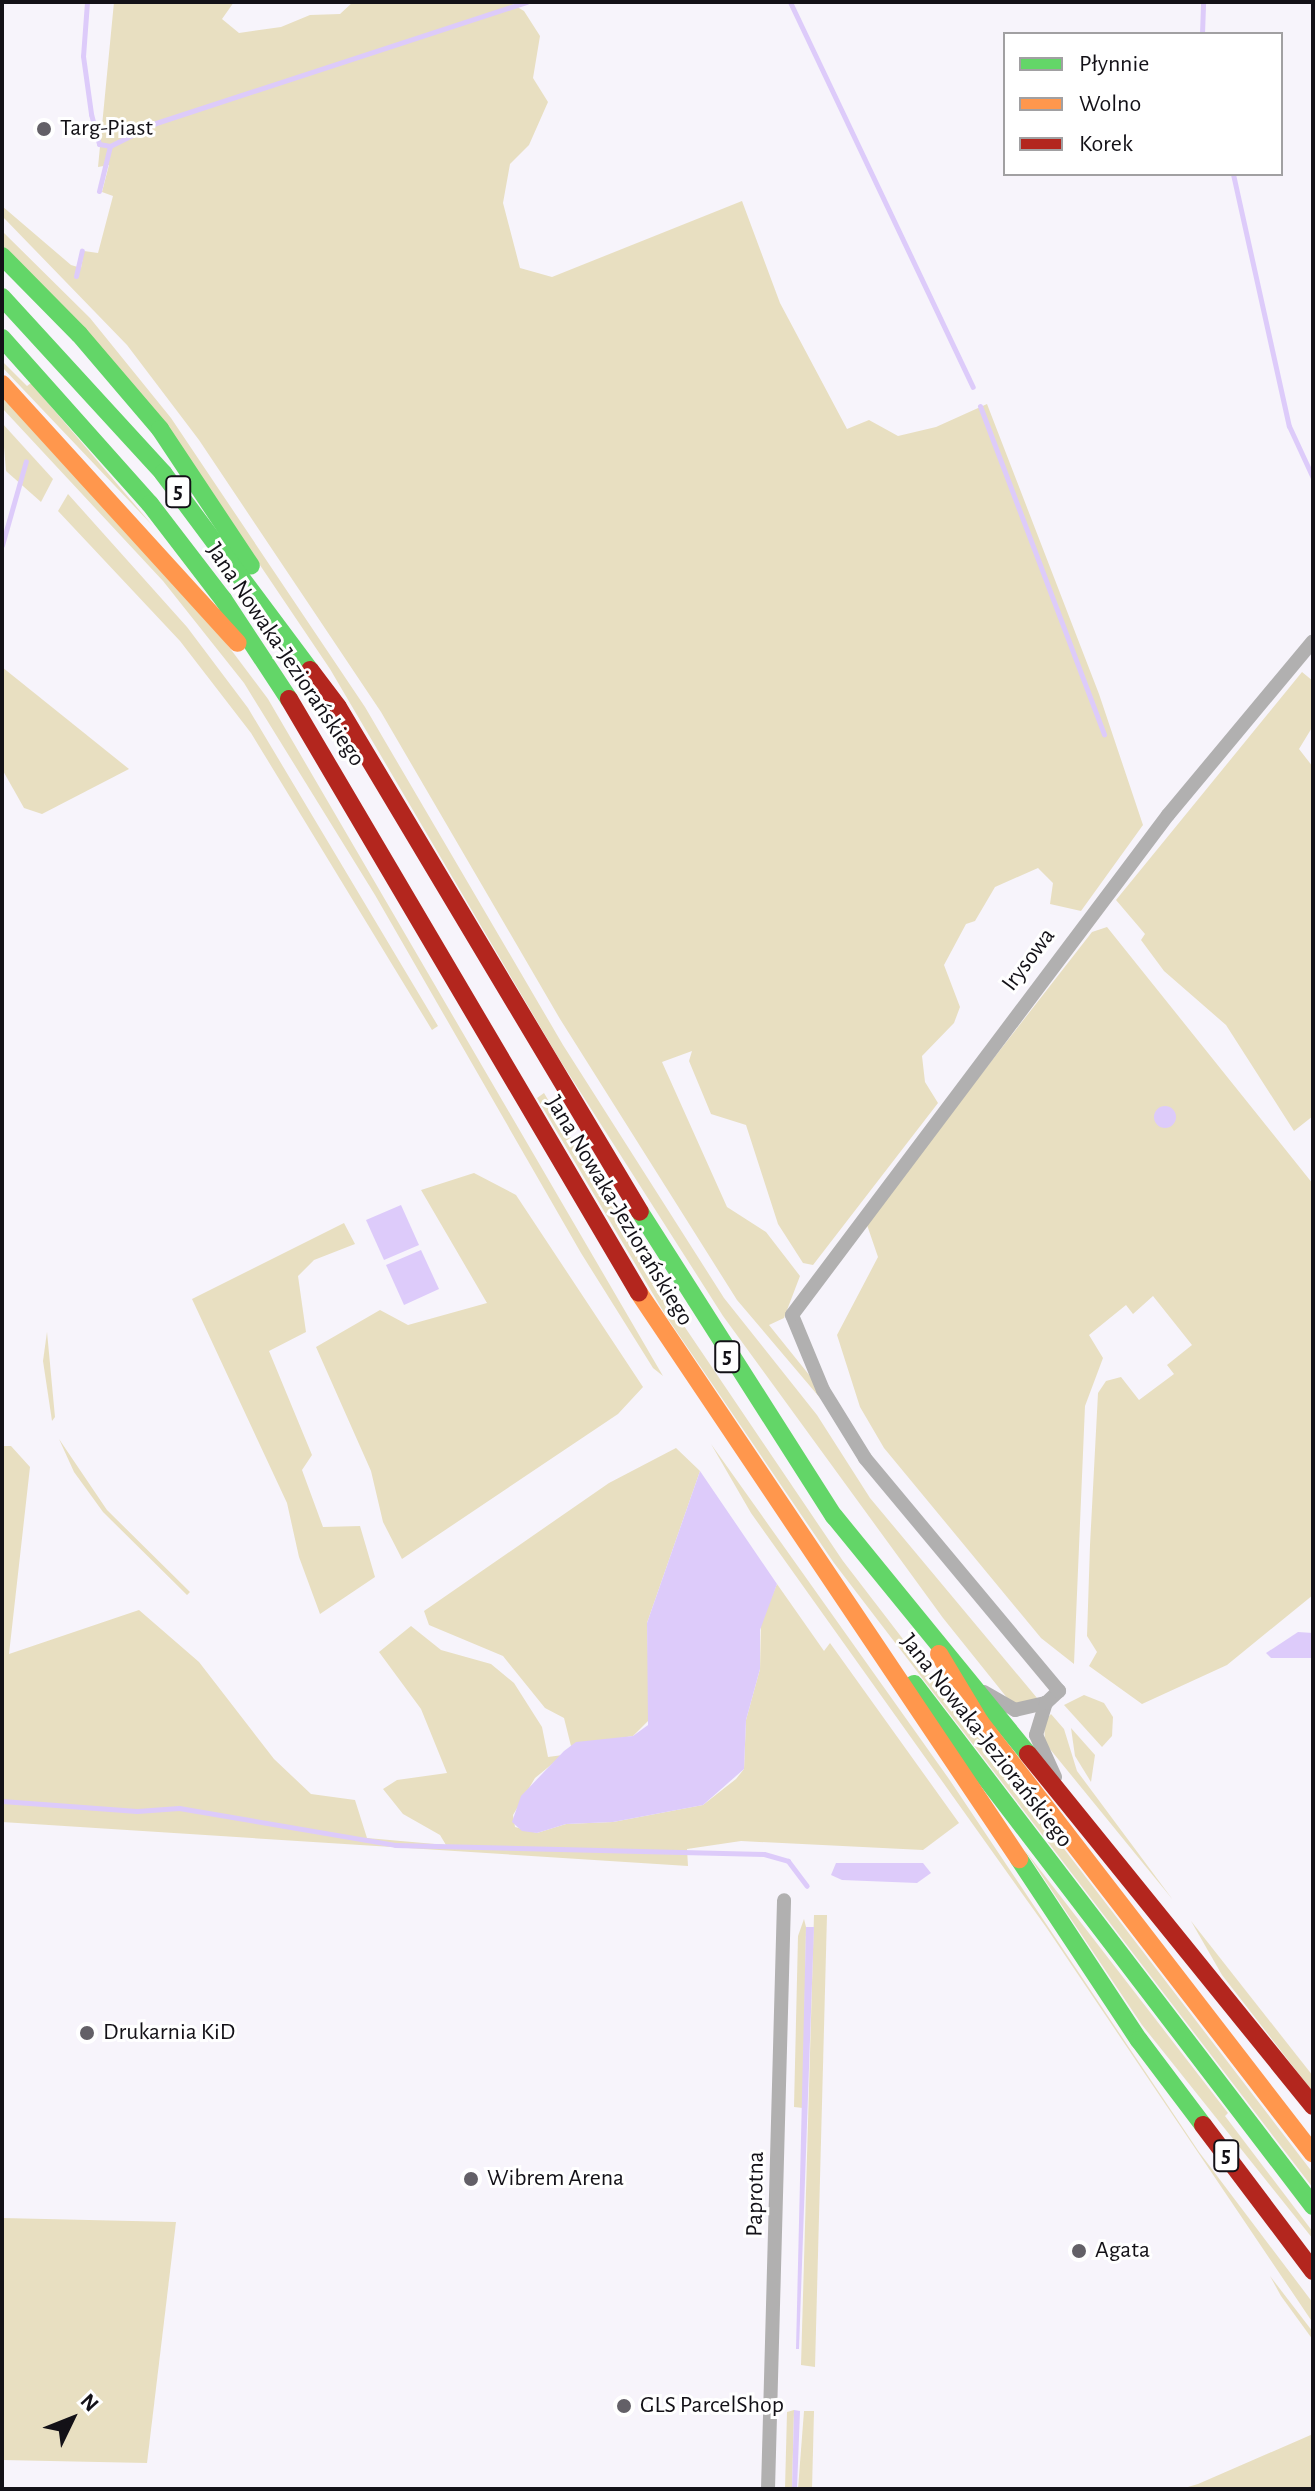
<!DOCTYPE html>
<html>
<head>
<meta charset="utf-8">
<style>
  body { margin:0 }
  #map { position:relative; width:1315px; height:2491px; overflow:hidden; background:#f7f4fb; font-family:"Alegreya Sans",sans-serif }
  div>[style] { position:absolute }
  [style*='--x'] { left:calc(var(--x)*1px); top:calc(var(--y)*1px); width:calc(var(--w)*1px); rotate:calc(var(--a)*1deg) }
  .green>* { inset:0; background:#e8dfc1 }
  .water>* { inset:0; background:#ddcbfa }
  .round { border-radius:50% }
  .stream>* { height:5px; margin:-2.5px; padding:0 2.5px; transform-origin:2.5px; border-radius:2.5px; background:#ddcbfa }
  .street>* { height:14px; margin:-7px; padding:0 7px; transform-origin:7px; border-radius:7px; background:#b1b0b0 }
  .fast>* { height:18px; margin:-9px; padding:0 9px; transform-origin:9px; border-radius:9px; background:#63d668 }
  .slow>* { height:18px; margin:-9px; padding:0 9px; transform-origin:9px; border-radius:9px; background:#ff974d }
  .jam>* { height:18px; margin:-9px; padding:0 9px; transform-origin:9px; border-radius:9px; background:#b3261e }
  .dots>* { width:22px; height:22px; translate:-50% -50%; box-sizing:border-box; border:4px solid #fff; border-radius:50% }
  span { translate:-50% -50%; white-space:nowrap; text-align:center; line-height:1.15; -webkit-text-stroke:6px #fff; paint-order:stroke }
  .shield-label span { padding:2px 6px; background:#fff; border:2px solid; border-radius:6px; -webkit-text-stroke-width:0 }
  .shield-label { font-size:22px; color:#131117; font-weight:700 }
  .poi-label { font-size:24px; color:#131117 }
  .left { translate:0 -50%; text-align:left }
  .street-label { font-size:24px; color:#131117 }
  .frame { position:absolute; inset:0; border:4px solid #131117; pointer-events:none }
  .legend { position:absolute; left:1003px; top:32px; width:280px; height:144px; box-sizing:border-box; background:#fff; border:2px solid #a1a0a2; margin:0; padding:10px 14px; list-style:none; font-size:24px; color:#131117 }
  .legend li { display:flex; align-items:center; gap:16px; height:40px }
  .legend b { width:40px; border:2px solid #a1a0a2 }
  .north { position:absolute; left:32px; top:2379px; width:80px; height:80px; -webkit-text-stroke:6px #fff; paint-order:stroke; rotate:47deg; font-size:22px; font-weight:700; line-height:32px; text-align:center; color:#131117 }
  .north::after { content:''; display:block; margin:auto; width:28px; height:36px; background:#131117; clip-path:polygon(50% 0,100% 100%,50% 72%,0 100%) }
</style>
</head>
<body>
<div id="map">
  <div class="green">
    <i style="clip-path:polygon(114px 2px,234px 2px,222px 19px,239px 33px,281px 27px,310px 15px,340px 14px,353px 2px,509px 2px,524px 11px,540px 36px,533px 78px,548px 102px,529px 145px,510px 164px,503px 203px,520px 268px,552px 277px,742px 201px,780px 303px,847px 429px,869px 420px,898px 436px,936px 427px,987px 404px,1099px 694px,1143px 825px,1081px 911px,1050px 904px,1053px 883px,1038px 868px,995px 887px,975px 921px,966px 924px,944px 965px,960px 1007px,954px 1023px,922px 1056px,925px 1082px,938px 1103px,813px 1265px,803px 1263px,778px 1224px,746px 1125px,711px 1114px,689px 1061px,692px 1051px,662px 1062px,727px 1207px,766px 1232px,800px 1276px,784px 1318px,769px 1325px,810px 1376px,826px 1405px,737px 1300px,560px 1019px,381px 712px,199px 440px,127px 345px,2px 216px,2px 206px,71px 265px,81px 268px,84px 251px,98px 253px,113px 196px,102px 192px,109px 165px,98px 167px)"></i>
    <i style="clip-path:polygon(2px 231px,90px 318px,171px 418px,365px 707px,563px 1045px,724px 1298px,817px 1415px,870px 1498px,1037px 1698px,1031px 1703px,1019px 1705px,1008px 1699px,943px 1618px,723px 1316px,558px 1057px,330px 669px,181px 448px,2px 246px)"></i>
    <i style="clip-path:polygon(2px 361px,27px 386px,31px 383px,153px 526px,2px 367px)"></i>
    <i style="clip-path:polygon(2px 393px,199px 607px,268px 699px,663px 1376px,653px 1368px,581px 1253px,375px 895px,244px 683px,163px 581px,2px 408px)"></i>
    <i style="clip-path:polygon(2px 423px,53px 479px,41px 502px,6px 471px)"></i>
    <i style="clip-path:polygon(68px 494px,187px 627px,248px 708px,438px 1026px,432px 1030px,251px 733px,180px 641px,58px 511px)"></i>
    <i style="clip-path:polygon(2px 667px,129px 769px,42px 814px,24px 808px,2px 769px)"></i>
    <i style="clip-path:polygon(1302px 672px,1313px 681px,1313px 726px,1299px 749px,1313px 767px,1313px 1116px,1294px 1131px,1226px 1025px,1164px 971px,1141px 940px,1145px 934px,1116px 900px)"></i>
    <i style="clip-path:polygon(1107px 927px,1313px 1184px,1313px 1595px,1227px 1665px,1142px 1704px,1089px 1666px,1097px 1652px,1087px 1636px,1090px 1545px,1098px 1393px,1106px 1381px,1121px 1377px,1139px 1400px,1174px 1374px,1167px 1365px,1192px 1345px,1153px 1296px,1133px 1314px,1126px 1305px,1089px 1335px,1103px 1358px,1085px 1406px,1074px 1664px,1041px 1638px,884px 1448px,860px 1407px,837px 1335px,878px 1257px,866px 1222px,1092px 932px)"></i>
    <i style="clip-path:polygon(544px 1093px,676px 1314px,843px 1561px,1313px 2173px,1313px 2188px,834px 1563px,666px 1316px,537px 1098px)"></i>
    <i style="clip-path:polygon(474px 1173px,516px 1195px,643px 1387px,618px 1414px,402px 1559px,383px 1522px,371px 1471px,316px 1347px,380px 1310px,408px 1325px,487px 1303px,421px 1190px)"></i>
    <i style="clip-path:polygon(344px 1223px,355px 1244px,314px 1260px,298px 1276px,306px 1332px,269px 1351px,312px 1455px,302px 1470px,323px 1527px,360px 1526px,375px 1577px,320px 1614px,299px 1557px,287px 1503px,192px 1299px)"></i>
    <i style="clip-path:polygon(47px 1332px,55px 1417px,52px 1421px,43px 1361px)"></i>
    <i style="clip-path:polygon(59px 1439px,107px 1510px,190px 1592px,187px 1595px,103px 1512px,74px 1472px)"></i>
    <i style="clip-path:polygon(711px 1444px,949px 1779px,1199px 2152px,1313px 2303px,1313px 2323px,1046px 1927px,751px 1513px)"></i>
    <i style="clip-path:polygon(2px 1446px,11px 1446px,30px 1467px,9px 1654px,139px 1610px,199px 1662px,274px 1759px,311px 1794px,355px 1800px,367px 1838px,446px 1845px,440px 1835px,403px 1814px,383px 1789px,397px 1780px,447px 1773px,421px 1709px,379px 1652px,411px 1626px,441px 1650px,491px 1664px,514px 1683px,542px 1727px,548px 1757px,563px 1755px,535px 1778px,513px 1815px,515px 1827px,537px 1833px,566px 1824px,613px 1822px,703px 1805px,736px 1779px,744px 1769px,746px 1720px,760px 1669px,761px 1622px,777px 1584px,824px 1651px,830px 1643px,959px 1823px,923px 1850px,741px 1841px,687px 1849px,688px 1866px,2px 1822px)"></i>
    <i style="clip-path:polygon(676px 1448px,700px 1471px,647px 1623px,650px 1719px,633px 1736px,571px 1746px,564px 1718px,545px 1708px,503px 1656px,429px 1625px,424px 1611px,609px 1483px)"></i>
    <i style="clip-path:polygon(1084px 1695px,1104px 1703px,1113px 1717px,1112px 1736px,1102px 1747px,1064px 1705px)"></i>
    <i style="clip-path:polygon(1051px 1714px,1064px 1729px,1077px 1771px,1173px 1900px,1045px 1743px,1044px 1722px)"></i>
    <i style="clip-path:polygon(1071px 1728px,1095px 1755px,1091px 1782px,1075px 1756px)"></i>
    <i style="clip-path:polygon(1024px 1849px,1228px 2113px,1225px 2116px,1313px 2232px,1313px 2239px,1142px 2025px)"></i>
    <i style="clip-path:polygon(814px 1915px,827px 1915px,815px 2367px,801px 2365px)"></i>
    <i style="clip-path:polygon(804px 1919px,806px 1927px,803px 2108px,794px 2107px,798px 1936px)"></i>
    <i style="clip-path:polygon(1191px 1921px,1313px 2076px,1313px 2092px,1222px 1975px)"></i>
    <i style="clip-path:polygon(2px 2218px,176px 2222px,147px 2463px,2px 2460px)"></i>
    <i style="clip-path:polygon(1270px 2276px,1313px 2332px,1313px 2340px,1281px 2296px)"></i>
    <i style="clip-path:polygon(794px 2410px,792px 2489px,785px 2489px,787px 2412px)"></i>
    <i style="clip-path:polygon(804px 2411px,814px 2411px,812px 2489px,798px 2489px)"></i>
    <i style="clip-path:polygon(1313px 2434px,1313px 2489px,1181px 2489px,1198px 2484px)"></i>
  </div>
  <div class="water">
    <i class="round" style="left:1154px;top:1106px;width:22px;height:22px"></i>
    <i style="clip-path:polygon(401px 1205px,419px 1245px,384px 1260px,366px 1220px)"></i>
    <i style="clip-path:polygon(421px 1250px,439px 1289px,404px 1305px,386px 1265px)"></i>
    <i style="clip-path:polygon(700px 1471px,777px 1584px,760px 1630px,760px 1669px,746px 1720px,744px 1769px,703px 1805px,613px 1822px,566px 1824px,537px 1833px,522px 1831px,512px 1822px,521px 1796px,564px 1751px,576px 1742px,633px 1736px,648px 1725px,647px 1623px)"></i>
    <i style="clip-path:polygon(1298px 1632px,1313px 1633px,1313px 1658px,1271px 1658px,1266px 1653px)"></i>
    <i style="clip-path:polygon(836px 1863px,923px 1863px,931px 1873px,917px 1883px,842px 1880px,831px 1875px)"></i>
    <i style="clip-path:polygon(806px 1927px,814px 1927px,799px 2349px,796px 2349px)"></i>
    <i style="clip-path:polygon(794px 2410px,800px 2411px,797px 2489px,792px 2489px)"></i>
  </div>
  <div class="stream">
    <i style="--x:87;--y:2;--w:54;--a:94.2"></i>
    <i style="--x:83;--y:56;--w:59;--a:82.1"></i>
    <i style="--x:91;--y:114;--w:31;--a:75"></i>
    <i style="--x:99;--y:144;--w:11;--a:10"></i>
    <i style="--x:790;--y:2;--w:426;--a:64.6"></i>
    <i style="--x:1202;--y:34;--w:32;--a:-88"></i>
    <i style="--x:1233;--y:174;--w:258;--a:77.5"></i>
    <i style="--x:1289;--y:426;--w:57;--a:65.2"></i>
    <i style="--x:99;--y:191;--w:46;--a:-76.3"></i>
    <i style="--x:110;--y:146;--w:51;--a:-26.6"></i>
    <i style="--x:156;--y:123;--w:390;--a:-18.1"></i>
    <i style="--x:76;--y:276;--w:26;--a:-77"></i>
    <i style="--x:980;--y:406;--w:351;--a:69.3"></i>
    <i style="--x:2;--y:545;--w:87;--a:-74.1"></i>
    <i style="--x:2;--y:1801;--w:135;--a:4.2"></i>
    <i style="--x:137;--y:1811;--w:42;--a:-4.1"></i>
    <i style="--x:179;--y:1808;--w:219;--a:9.7"></i>
    <i style="--x:395;--y:1845;--w:369;--a:1.4"></i>
    <i style="--x:764;--y:1854;--w:25;--a:16"></i>
    <i style="--x:788;--y:1861;--w:31;--a:53"></i>
  </div>
  <div class="street">
    <i style="--x:984;--y:1692;--w:36;--a:30"></i>
    <i style="--x:1015;--y:1710;--w:32;--a:-13"></i>
    <i style="--x:1055;--y:1777;--w:46;--a:-114.3"></i>
    <i style="--x:1036;--y:1735;--w:34;--a:-73"></i>
    <i style="--x:1046;--y:1703;--w:18;--a:-43"></i>
    <i style="--x:1059;--y:1691;--w:303;--a:-129.8"></i>
    <i style="--x:865;--y:1458;--w:80;--a:-121.7"></i>
    <i style="--x:823;--y:1390;--w:81;--a:-112.5"></i>
    <i style="--x:792;--y:1315;--w:626;--a:-53.06"></i>
    <i style="--x:1168;--y:815;--w:226;--a:-50.2"></i>
    <i style="--x:768;--y:2489;--w:589;--a:-88.44"></i>
  </div>
  <div class="fast">
    <i style="--x:2;--y:256;--w:110;--a:45.4"></i>
    <i style="--x:79;--y:334;--w:125;--a:49.5"></i>
    <i style="--x:160;--y:429;--w:164;--a:56.4"></i>
    <i style="--x:2;--y:297;--w:239;--a:47.5"></i>
    <i style="--x:163;--y:473;--w:246;--a:53.3"></i>
    <i style="--x:2;--y:338;--w:222;--a:48.3"></i>
    <i style="--x:150;--y:504;--w:120;--a:52.5"></i>
    <i style="--x:223;--y:599;--w:120;--a:56.6"></i>
    <i style="--x:640;--y:1212;--w:361;--a:57.5"></i>
    <i style="--x:834;--y:1516;--w:307;--a:50.8"></i>
    <i style="--x:914;--y:1684;--w:657;--a:52.61"></i>
    <i style="--x:1019;--y:1859;--w:217;--a:56.5"></i>
    <i style="--x:1139;--y:2040;--w:106;--a:53"></i>
  </div>
  <div class="slow">
    <i style="--x:2;--y:384;--w:350;--a:47.7"></i>
    <i style="--x:639;--y:1293;--w:682;--a:56.12"></i>
    <i style="--x:939;--y:1654;--w:79;--a:58.9"></i>
    <i style="--x:980;--y:1722;--w:545;--a:52.37"></i>
  </div>
  <div class="jam">
    <i style="--x:310;--y:670;--w:46;--a:52.9"></i>
    <i style="--x:338;--y:707;--w:588;--a:59.12"></i>
    <i style="--x:289;--y:699;--w:689;--a:59.49"></i>
    <i style="--x:1028;--y:1754;--w:453;--a:51"></i>
    <i style="--x:1203;--y:2125;--w:183;--a:53"></i>
  </div>
  <div class="dots">
    <i style="left:44px;top:129px;background:#636067"></i>
    <i style="left:87px;top:2033px;background:#636067"></i>
    <i style="left:471px;top:2179px;background:#636067"></i>
    <i style="left:1079px;top:2251px;background:#636067"></i>
    <i style="left:624px;top:2406px;background:#636067"></i>
  </div>
  <div class="shield-label">
    <span style="left:178px;top:492px">5</span>
    <span style="left:727px;top:1357px">5</span>
    <span style="left:1226px;top:2156px">5</span>
  </div>
  <div class="poi-label">
    <span class="left" style="left:60px;top:129px">Targ-Piast</span>
    <span class="left" style="left:103px;top:2033px">Drukarnia KiD</span>
    <span class="left" style="left:487px;top:2179px">Wibrem Arena</span>
    <span class="left" style="left:1095px;top:2251px">Agata</span>
    <span class="left" style="left:640px;top:2406px">GLS ParcelShop</span>
  </div>
  <div class="street-label">
    <span style="left:285px;top:655px;rotate:56deg">Jana Nowaka-Jeziorańskiego</span>
    <span style="left:1029px;top:960px;rotate:-53deg">Irysowa</span>
    <span style="left:619px;top:1211px;rotate:59deg">Jana Nowaka-Jeziorańskiego</span>
    <span style="left:986px;top:1741px;rotate:52deg">Jana Nowaka-Jeziorańskiego</span>
    <span style="left:756px;top:2194px;rotate:-89deg">Paprotna</span>
  </div>
  <div class="frame"></div>
  <ul class="legend">
  <li><b style="height:10px;background:#63d668"></b>Płynnie</li>
  <li><b style="height:10px;background:#ff974d"></b>Wolno</li>
  <li><b style="height:10px;background:#b3261e"></b>Korek</li>
  </ul>
  <div class="north">N</div>
</div>
</body>
</html>
